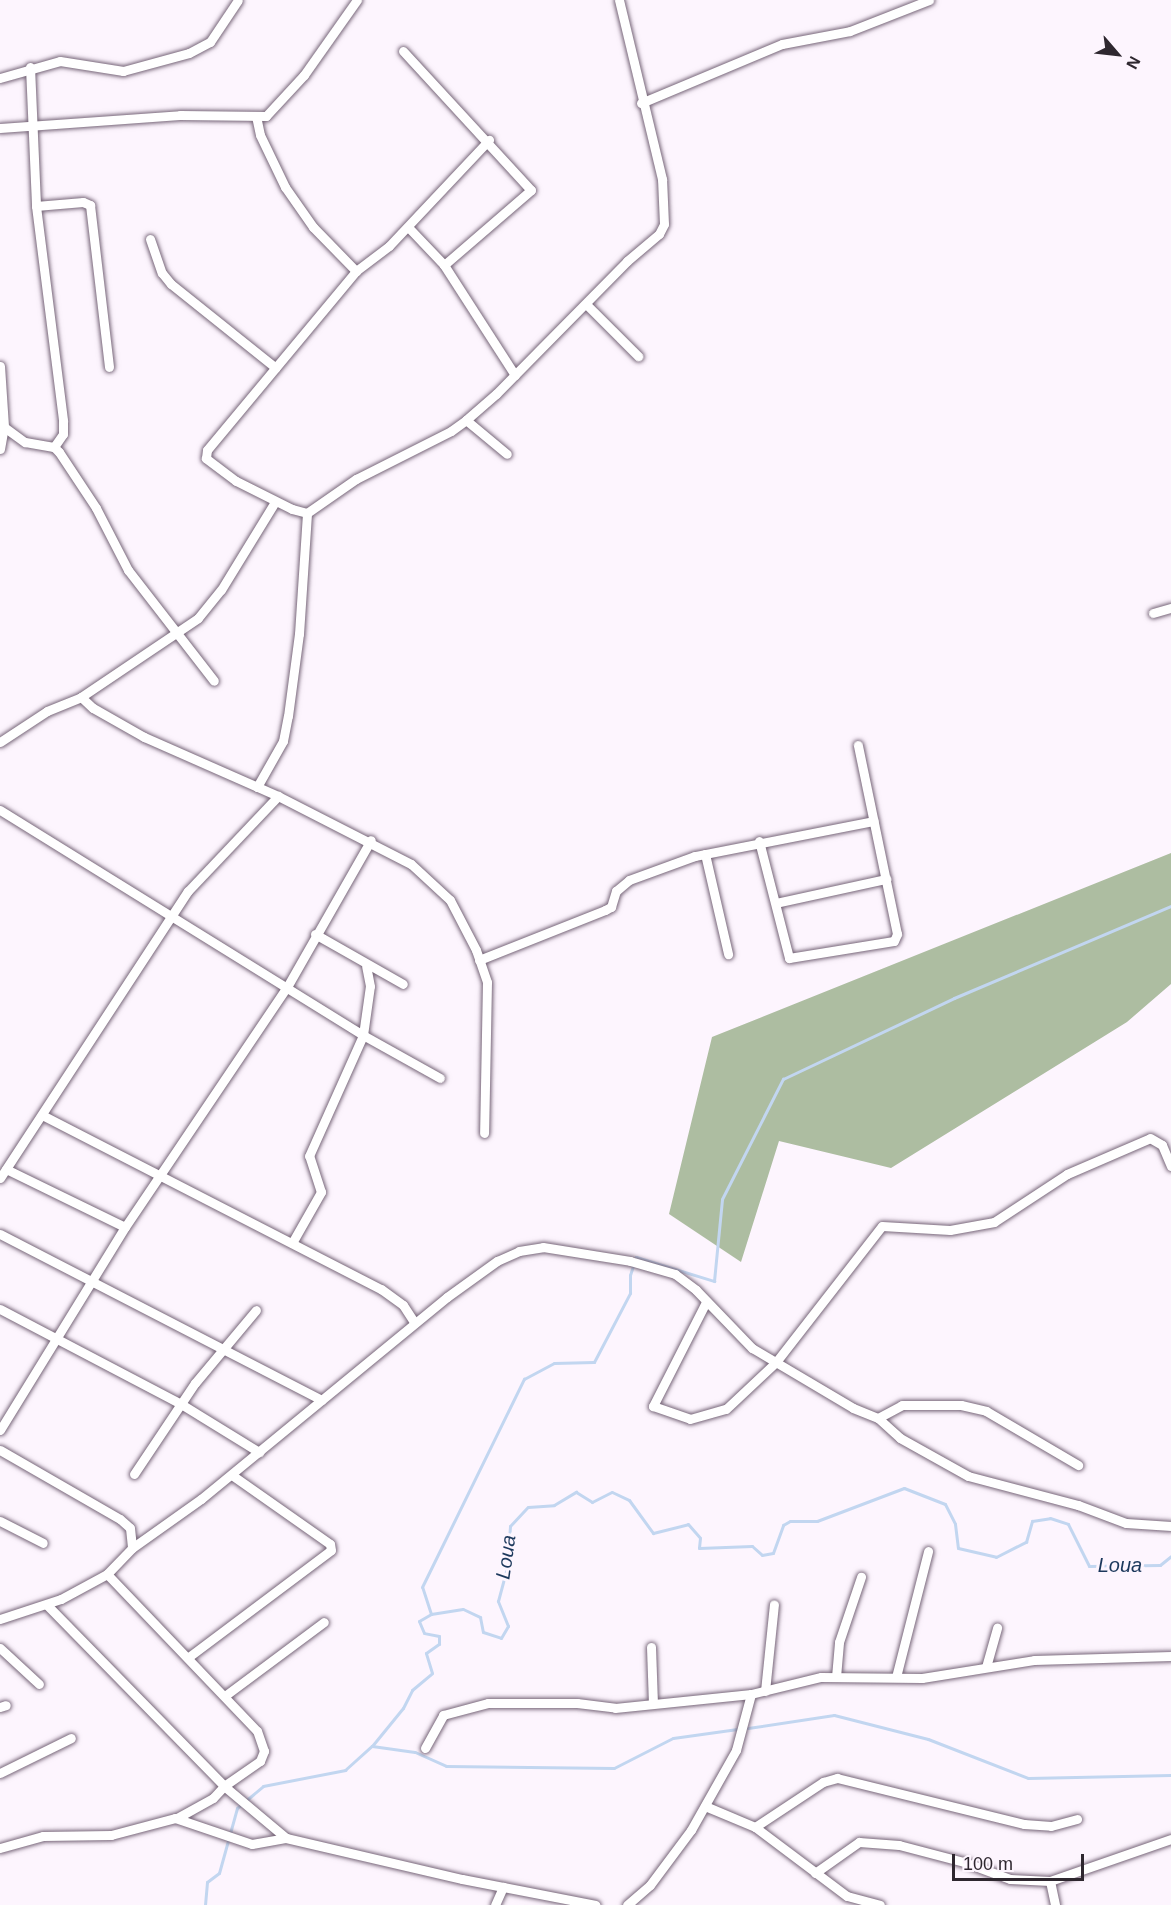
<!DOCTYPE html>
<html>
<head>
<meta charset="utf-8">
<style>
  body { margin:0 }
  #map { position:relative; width:1171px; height:1905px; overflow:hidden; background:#fdf5fe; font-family:Arial,sans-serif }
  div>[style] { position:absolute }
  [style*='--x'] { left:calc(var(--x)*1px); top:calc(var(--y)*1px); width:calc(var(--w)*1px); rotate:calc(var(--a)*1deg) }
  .forest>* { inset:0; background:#adbda1 }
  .stream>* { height:3px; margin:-1.5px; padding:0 1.5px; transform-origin:1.5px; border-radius:1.5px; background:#c2d6f0 }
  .roads { filter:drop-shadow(0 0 2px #776679) drop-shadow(0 0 2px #776679) }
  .street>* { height:9px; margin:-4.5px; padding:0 4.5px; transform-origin:4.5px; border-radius:4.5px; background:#fff }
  span { translate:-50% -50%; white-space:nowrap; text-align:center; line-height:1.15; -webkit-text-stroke:6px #fdf5fe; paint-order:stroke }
  .water-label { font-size:20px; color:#1c385c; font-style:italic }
  .north { position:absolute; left:1087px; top:24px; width:60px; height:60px; -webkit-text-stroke:4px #fdf5fe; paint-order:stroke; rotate:118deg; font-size:16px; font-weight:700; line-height:24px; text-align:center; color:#2e272f }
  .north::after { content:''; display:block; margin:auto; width:21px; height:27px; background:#2e272f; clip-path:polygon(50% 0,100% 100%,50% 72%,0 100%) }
  .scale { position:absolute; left:952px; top:1854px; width:132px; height:27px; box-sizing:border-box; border:3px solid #2e272f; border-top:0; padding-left:8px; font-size:18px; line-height:21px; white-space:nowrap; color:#2e272f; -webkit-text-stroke:4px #fdf5fe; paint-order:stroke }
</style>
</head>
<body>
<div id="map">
  <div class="forest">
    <i style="clip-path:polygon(1171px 853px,1171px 984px,1127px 1022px,891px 1168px,779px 1141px,741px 1262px,669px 1214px,712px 1037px)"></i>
  </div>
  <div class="stream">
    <i style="--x:431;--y:1614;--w:28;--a:-108"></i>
    <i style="--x:422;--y:1587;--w:232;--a:-63.9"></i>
    <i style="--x:524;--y:1379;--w:34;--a:-28"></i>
    <i style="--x:554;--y:1363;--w:40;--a:-1.4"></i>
    <i style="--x:594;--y:1362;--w:78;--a:-62.4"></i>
    <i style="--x:630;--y:1293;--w:18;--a:-90"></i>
    <i style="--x:630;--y:1275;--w:19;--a:-72"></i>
    <i style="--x:636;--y:1257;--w:82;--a:17.1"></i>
    <i style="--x:714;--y:1281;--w:82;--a:-84.4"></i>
    <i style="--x:722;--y:1199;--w:135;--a:-63.1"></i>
    <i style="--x:783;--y:1079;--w:189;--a:-25.3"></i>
    <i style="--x:954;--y:998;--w:236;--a:-23"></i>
    <i style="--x:748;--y:1728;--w:87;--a:-8.6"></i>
    <i style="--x:834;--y:1715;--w:97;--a:14.3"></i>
    <i style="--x:928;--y:1739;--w:107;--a:21.3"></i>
    <i style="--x:1028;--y:1778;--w:143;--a:-1.2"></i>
    <i style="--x:372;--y:1746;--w:43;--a:7.9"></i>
    <i style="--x:415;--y:1752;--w:34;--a:24"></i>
    <i style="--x:446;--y:1766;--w:168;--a:0.7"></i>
    <i style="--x:614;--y:1768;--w:66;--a:-27"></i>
    <i style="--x:673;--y:1738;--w:65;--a:-8"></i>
    <i style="--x:205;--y:1905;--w:23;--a:-85"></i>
    <i style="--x:207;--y:1882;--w:15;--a:-37"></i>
    <i style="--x:219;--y:1873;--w:67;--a:-74.5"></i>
    <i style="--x:237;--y:1808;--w:34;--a:-40"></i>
    <i style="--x:263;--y:1786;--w:84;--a:-11"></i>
    <i style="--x:345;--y:1770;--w:36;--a:-42"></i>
    <i style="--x:372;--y:1746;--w:49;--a:-50.8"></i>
    <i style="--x:403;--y:1708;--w:20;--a:-63"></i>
    <i style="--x:412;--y:1690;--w:26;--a:-40"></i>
    <i style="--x:432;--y:1673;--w:21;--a:-107"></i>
    <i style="--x:426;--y:1653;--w:16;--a:-35"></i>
    <i style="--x:439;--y:1644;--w:8;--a:-90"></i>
    <i style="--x:439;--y:1636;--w:15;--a:-169"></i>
    <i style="--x:424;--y:1633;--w:13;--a:-113"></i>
    <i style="--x:419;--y:1621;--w:14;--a:-30"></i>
    <i style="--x:431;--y:1614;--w:32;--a:-9"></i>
    <i style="--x:463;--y:1609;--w:19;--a:25"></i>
    <i style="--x:480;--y:1617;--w:15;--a:79"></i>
    <i style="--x:483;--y:1632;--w:19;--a:18"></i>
    <i style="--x:501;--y:1638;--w:14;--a:-60"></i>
    <i style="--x:508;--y:1626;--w:27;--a:-112"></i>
    <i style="--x:498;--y:1601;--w:34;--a:-75"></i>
    <i style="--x:507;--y:1568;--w:42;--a:-85.9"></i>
    <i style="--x:510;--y:1526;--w:26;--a:-47"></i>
    <i style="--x:528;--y:1507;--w:26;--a:-4"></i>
    <i style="--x:554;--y:1505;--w:26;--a:-31"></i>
    <i style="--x:576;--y:1492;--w:19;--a:32"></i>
    <i style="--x:592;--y:1502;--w:22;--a:-27"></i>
    <i style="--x:612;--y:1492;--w:19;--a:25"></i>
    <i style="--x:629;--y:1500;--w:41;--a:54"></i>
    <i style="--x:653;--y:1533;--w:36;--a:-14"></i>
    <i style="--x:688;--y:1524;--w:18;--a:49"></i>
    <i style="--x:700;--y:1538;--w:10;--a:96"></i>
    <i style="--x:699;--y:1548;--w:53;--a:-2.2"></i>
    <i style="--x:752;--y:1546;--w:13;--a:42"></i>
    <i style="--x:762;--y:1555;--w:11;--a:-10"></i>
    <i style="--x:773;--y:1553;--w:30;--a:-70"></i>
    <i style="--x:783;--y:1525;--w:8;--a:-30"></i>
    <i style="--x:790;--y:1521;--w:27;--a:0"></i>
    <i style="--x:817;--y:1521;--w:93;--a:-20.8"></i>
    <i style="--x:904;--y:1488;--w:44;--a:21.3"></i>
    <i style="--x:945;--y:1504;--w:22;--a:63"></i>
    <i style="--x:955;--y:1524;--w:24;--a:83"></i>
    <i style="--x:958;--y:1548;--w:39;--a:13"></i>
    <i style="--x:996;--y:1557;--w:34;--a:-27"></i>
    <i style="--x:1026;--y:1542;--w:22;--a:-74"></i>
    <i style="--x:1032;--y:1521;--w:18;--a:-9"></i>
    <i style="--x:1050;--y:1518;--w:19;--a:18"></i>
    <i style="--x:1068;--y:1524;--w:47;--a:63.4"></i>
    <i style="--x:1089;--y:1566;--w:71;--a:-0.8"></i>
    <i style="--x:1160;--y:1565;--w:14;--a:-39"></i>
  </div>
  <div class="roads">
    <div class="street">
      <i style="--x:403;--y:51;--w:189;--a:47.4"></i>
      <i style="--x:531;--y:190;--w:115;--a:139.2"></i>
      <i style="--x:30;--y:67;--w:139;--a:87.5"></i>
      <i style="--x:36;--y:206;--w:217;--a:82.8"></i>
      <i style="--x:63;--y:421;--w:13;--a:90"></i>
      <i style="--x:63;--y:434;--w:16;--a:125"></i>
      <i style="--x:0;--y:78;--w:62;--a:-15.8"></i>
      <i style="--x:60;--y:61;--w:64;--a:9"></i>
      <i style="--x:123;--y:71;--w:68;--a:-15.3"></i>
      <i style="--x:189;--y:53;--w:24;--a:-28"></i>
      <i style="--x:210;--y:42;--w:50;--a:-56.3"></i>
      <i style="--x:641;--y:103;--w:153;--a:-22.7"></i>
      <i style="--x:782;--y:44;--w:69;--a:-10.8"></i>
      <i style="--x:850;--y:31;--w:85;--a:-21.4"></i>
      <i style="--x:256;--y:116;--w:19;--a:78"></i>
      <i style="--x:260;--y:135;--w:58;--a:64.3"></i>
      <i style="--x:285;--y:187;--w:49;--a:55"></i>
      <i style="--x:313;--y:227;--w:62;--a:45.7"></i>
      <i style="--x:0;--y:128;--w:180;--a:-4.1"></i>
      <i style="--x:180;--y:115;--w:86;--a:0.7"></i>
      <i style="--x:266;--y:116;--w:56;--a:-47.2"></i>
      <i style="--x:304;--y:75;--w:92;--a:-54.8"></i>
      <i style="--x:36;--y:206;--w:47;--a:-4.9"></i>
      <i style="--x:83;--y:202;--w:8;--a:23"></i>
      <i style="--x:90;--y:205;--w:163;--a:83.3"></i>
      <i style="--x:408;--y:227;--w:52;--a:46.5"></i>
      <i style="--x:444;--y:265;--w:131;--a:57.2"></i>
      <i style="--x:150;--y:239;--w:36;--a:71"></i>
      <i style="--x:162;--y:273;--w:14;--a:51"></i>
      <i style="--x:171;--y:284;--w:134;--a:38.7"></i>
      <i style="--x:586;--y:304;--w:74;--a:45"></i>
      <i style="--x:0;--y:366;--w:61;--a:86.2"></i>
      <i style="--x:4;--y:427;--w:26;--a:36"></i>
      <i style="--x:25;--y:442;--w:29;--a:10"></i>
      <i style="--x:54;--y:447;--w:7;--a:45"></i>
      <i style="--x:59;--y:452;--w:67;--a:56.5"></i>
      <i style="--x:96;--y:508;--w:70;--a:62.7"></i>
      <i style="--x:128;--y:570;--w:140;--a:52.2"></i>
      <i style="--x:466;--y:420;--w:53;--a:39.7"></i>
      <i style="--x:0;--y:449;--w:22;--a:-80"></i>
      <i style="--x:307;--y:513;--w:16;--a:-165"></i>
      <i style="--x:292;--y:509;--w:63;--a:-153.4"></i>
      <i style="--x:236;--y:481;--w:38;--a:-143"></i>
      <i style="--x:206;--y:458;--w:8;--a:-83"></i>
      <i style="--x:207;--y:450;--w:233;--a:-50.2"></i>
      <i style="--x:356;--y:271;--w:41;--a:-37.1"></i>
      <i style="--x:389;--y:246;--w:146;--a:-46.7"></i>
      <i style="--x:1153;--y:613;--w:19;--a:-16"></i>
      <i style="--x:81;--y:697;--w:141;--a:-34"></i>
      <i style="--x:198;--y:618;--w:36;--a:-51"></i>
      <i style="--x:221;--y:590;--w:103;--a:-58.5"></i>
      <i style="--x:0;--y:742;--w:56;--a:-33.4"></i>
      <i style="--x:47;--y:711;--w:37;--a:-22"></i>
      <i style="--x:81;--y:697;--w:16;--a:43"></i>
      <i style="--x:93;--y:708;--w:59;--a:29.6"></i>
      <i style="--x:144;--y:737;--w:146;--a:23.8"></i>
      <i style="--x:278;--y:796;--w:149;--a:27.1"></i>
      <i style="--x:411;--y:864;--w:53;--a:42.7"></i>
      <i style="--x:450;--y:900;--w:56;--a:62.5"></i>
      <i style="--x:476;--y:950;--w:34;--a:71"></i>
      <i style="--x:487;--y:982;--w:151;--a:91.1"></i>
      <i style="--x:257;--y:787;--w:53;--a:-60.5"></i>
      <i style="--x:283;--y:741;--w:25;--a:-79"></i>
      <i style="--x:288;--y:716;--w:83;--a:-82.4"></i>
      <i style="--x:299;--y:634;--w:121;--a:-86.2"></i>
      <i style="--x:307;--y:513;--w:60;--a:-34.8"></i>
      <i style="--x:356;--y:479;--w:106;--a:-26.8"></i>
      <i style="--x:451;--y:431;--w:19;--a:-36"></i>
      <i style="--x:466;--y:420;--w:40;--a:-41"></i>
      <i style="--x:496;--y:394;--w:187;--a:-45.4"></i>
      <i style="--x:627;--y:261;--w:42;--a:-40.2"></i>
      <i style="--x:659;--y:234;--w:11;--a:-63"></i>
      <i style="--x:664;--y:224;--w:45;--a:-92.5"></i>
      <i style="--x:662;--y:179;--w:184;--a:-103.5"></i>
      <i style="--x:0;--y:810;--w:427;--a:31.8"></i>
      <i style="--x:363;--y:1035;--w:88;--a:29.2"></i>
      <i style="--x:759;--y:841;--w:121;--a:75.6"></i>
      <i style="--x:789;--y:958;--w:106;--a:-9.2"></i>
      <i style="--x:894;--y:941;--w:8;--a:-67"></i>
      <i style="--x:897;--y:934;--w:193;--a:-101.7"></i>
      <i style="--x:705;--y:854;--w:103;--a:77"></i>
      <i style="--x:776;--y:903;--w:113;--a:-12.3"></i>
      <i style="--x:315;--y:934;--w:101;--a:29.6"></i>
      <i style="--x:479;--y:960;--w:136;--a:-21.6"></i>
      <i style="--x:605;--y:910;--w:7;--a:-27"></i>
      <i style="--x:611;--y:907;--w:17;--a:-73"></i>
      <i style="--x:616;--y:891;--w:17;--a:-40"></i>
      <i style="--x:629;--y:880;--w:70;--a:-20"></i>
      <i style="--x:695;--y:856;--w:182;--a:-11.1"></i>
      <i style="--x:44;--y:1116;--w:379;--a:27.2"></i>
      <i style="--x:381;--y:1289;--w:27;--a:36"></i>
      <i style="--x:403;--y:1305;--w:20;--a:57"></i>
      <i style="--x:6;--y:1169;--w:132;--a:26"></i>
      <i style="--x:0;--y:1178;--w:343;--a:-56.8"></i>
      <i style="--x:188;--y:891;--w:131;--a:-46.5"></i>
      <i style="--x:0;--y:1234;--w:362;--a:27.3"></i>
      <i style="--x:292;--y:1243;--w:59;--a:-60.4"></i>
      <i style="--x:321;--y:1192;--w:38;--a:-108"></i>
      <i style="--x:309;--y:1156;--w:133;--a:-65.9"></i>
      <i style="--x:363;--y:1035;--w:49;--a:-81.9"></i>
      <i style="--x:370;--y:986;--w:20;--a:-101"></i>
      <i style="--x:706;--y:1302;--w:117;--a:117"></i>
      <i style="--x:653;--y:1406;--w:39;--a:19"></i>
      <i style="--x:690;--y:1419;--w:37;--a:-16"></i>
      <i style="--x:726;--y:1409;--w:69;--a:-43.2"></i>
      <i style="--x:776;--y:1362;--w:172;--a:-52.1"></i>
      <i style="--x:882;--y:1226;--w:68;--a:3.4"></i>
      <i style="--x:950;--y:1230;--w:45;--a:-10.3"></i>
      <i style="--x:994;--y:1222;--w:87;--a:-33.3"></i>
      <i style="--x:1067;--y:1174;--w:90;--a:-23.4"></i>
      <i style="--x:1150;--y:1138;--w:14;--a:30"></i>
      <i style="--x:1162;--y:1145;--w:23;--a:67"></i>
      <i style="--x:0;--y:1309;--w:204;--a:27.7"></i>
      <i style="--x:181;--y:1404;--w:92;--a:31.6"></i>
      <i style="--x:878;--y:1418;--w:27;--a:-28"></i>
      <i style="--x:902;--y:1405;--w:59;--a:0"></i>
      <i style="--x:961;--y:1405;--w:26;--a:13"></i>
      <i style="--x:986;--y:1411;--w:107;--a:30.4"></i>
      <i style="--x:0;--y:1430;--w:238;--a:-58.4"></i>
      <i style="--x:125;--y:1227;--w:290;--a:-56"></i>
      <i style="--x:287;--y:987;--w:169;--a:-60.3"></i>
      <i style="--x:0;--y:1450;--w:138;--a:29.9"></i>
      <i style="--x:120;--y:1519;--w:13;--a:42"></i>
      <i style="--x:130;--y:1528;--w:20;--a:84"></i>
      <i style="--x:134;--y:1474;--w:110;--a:-56.2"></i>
      <i style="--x:195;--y:1383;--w:95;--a:-50.1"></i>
      <i style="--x:0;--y:1521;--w:48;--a:27.1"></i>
      <i style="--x:47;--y:1605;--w:253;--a:45.6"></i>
      <i style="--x:224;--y:1786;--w:44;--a:-34.8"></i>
      <i style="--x:260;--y:1761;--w:11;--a:-68"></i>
      <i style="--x:264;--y:1751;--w:21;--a:-109"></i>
      <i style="--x:257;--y:1731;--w:217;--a:-133.7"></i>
      <i style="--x:0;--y:1619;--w:64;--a:-18.2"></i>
      <i style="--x:61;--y:1599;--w:52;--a:-28.5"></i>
      <i style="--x:107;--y:1574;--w:36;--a:-46"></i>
      <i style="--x:132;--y:1548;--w:85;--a:-35.4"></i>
      <i style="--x:201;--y:1499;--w:318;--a:-39.4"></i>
      <i style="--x:447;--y:1297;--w:62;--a:-35.8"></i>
      <i style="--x:497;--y:1261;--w:24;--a:-24"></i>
      <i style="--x:519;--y:1251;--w:24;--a:-9"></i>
      <i style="--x:543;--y:1247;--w:88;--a:9.1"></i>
      <i style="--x:630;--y:1261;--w:47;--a:16.1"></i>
      <i style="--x:675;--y:1274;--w:26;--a:37"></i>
      <i style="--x:696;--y:1290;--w:81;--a:46"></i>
      <i style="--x:752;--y:1348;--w:117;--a:30.7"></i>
      <i style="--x:853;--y:1408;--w:27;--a:22"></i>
      <i style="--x:878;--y:1418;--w:30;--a:42"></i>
      <i style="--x:900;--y:1438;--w:78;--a:29.2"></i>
      <i style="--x:968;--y:1476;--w:114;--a:14.8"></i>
      <i style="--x:1078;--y:1505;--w:51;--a:20.6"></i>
      <i style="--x:1126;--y:1523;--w:45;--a:3.8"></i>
      <i style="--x:651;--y:1647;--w:56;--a:88"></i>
      <i style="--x:0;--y:1648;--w:53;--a:42.7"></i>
      <i style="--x:190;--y:1656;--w:176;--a:-36.9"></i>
      <i style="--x:331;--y:1550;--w:6;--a:-99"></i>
      <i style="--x:330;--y:1544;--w:120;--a:-144.9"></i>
      <i style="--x:986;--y:1667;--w:41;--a:-74.2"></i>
      <i style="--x:836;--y:1677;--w:35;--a:-85"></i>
      <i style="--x:839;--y:1642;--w:69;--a:-71.3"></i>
      <i style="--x:896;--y:1677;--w:130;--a:-75.7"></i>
      <i style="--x:765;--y:1691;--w:87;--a:-84.1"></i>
      <i style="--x:226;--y:1695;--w:122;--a:-36.7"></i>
      <i style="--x:0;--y:1707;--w:6;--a:-18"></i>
      <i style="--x:425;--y:1748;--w:38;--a:-61"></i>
      <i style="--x:443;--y:1715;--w:47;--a:-14.9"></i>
      <i style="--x:488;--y:1703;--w:89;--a:0"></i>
      <i style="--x:577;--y:1703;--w:38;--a:7"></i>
      <i style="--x:615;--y:1708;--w:137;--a:-5.9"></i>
      <i style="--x:751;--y:1694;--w:72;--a:-13.7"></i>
      <i style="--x:821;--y:1677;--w:101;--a:0.6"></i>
      <i style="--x:922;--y:1678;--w:113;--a:-9.1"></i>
      <i style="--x:1034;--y:1660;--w:137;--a:-1.7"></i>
      <i style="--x:0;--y:1773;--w:79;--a:-26.2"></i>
      <i style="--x:705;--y:1806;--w:54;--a:22.8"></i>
      <i style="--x:755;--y:1827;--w:115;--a:36.9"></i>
      <i style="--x:847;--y:1896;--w:34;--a:15"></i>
      <i style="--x:177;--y:1818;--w:41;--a:-29.1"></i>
      <i style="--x:213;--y:1798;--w:16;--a:-47"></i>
      <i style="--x:224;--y:1786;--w:81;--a:40"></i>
      <i style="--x:755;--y:1827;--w:82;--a:-33.5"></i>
      <i style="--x:823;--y:1782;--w:15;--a:-16"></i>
      <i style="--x:837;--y:1778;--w:193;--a:13.8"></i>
      <i style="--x:1024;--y:1824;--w:27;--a:4"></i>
      <i style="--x:1051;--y:1826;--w:27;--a:-15"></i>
      <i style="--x:0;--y:1848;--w:45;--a:-15.6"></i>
      <i style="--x:43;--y:1836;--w:68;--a:-0.8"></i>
      <i style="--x:111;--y:1835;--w:66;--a:-14.9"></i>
      <i style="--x:175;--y:1818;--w:81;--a:18.7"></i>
      <i style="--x:252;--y:1844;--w:35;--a:-10"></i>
      <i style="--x:286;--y:1838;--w:181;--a:13.1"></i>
      <i style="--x:462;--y:1879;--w:136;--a:11"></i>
      <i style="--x:815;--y:1873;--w:54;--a:-35.2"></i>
      <i style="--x:859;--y:1842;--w:40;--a:4.3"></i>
      <i style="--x:899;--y:1845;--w:67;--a:14.7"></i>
      <i style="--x:964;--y:1862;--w:49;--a:20.3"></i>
      <i style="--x:1010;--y:1879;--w:40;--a:2.9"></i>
      <i style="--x:1050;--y:1881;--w:25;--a:78"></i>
      <i style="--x:1050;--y:1881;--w:128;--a:-19.1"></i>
      <i style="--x:495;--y:1905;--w:20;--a:-66"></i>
      <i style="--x:627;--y:1905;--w:30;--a:-41"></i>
      <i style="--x:650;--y:1885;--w:69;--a:-53.3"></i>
      <i style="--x:691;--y:1830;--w:92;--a:-60.6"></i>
      <i style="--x:736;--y:1750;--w:58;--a:-75"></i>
    </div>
  </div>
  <div class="water-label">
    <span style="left:506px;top:1557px;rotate:-82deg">Loua</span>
    <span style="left:1120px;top:1565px">Loua</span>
  </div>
  <div class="north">N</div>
  <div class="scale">100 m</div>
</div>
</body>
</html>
